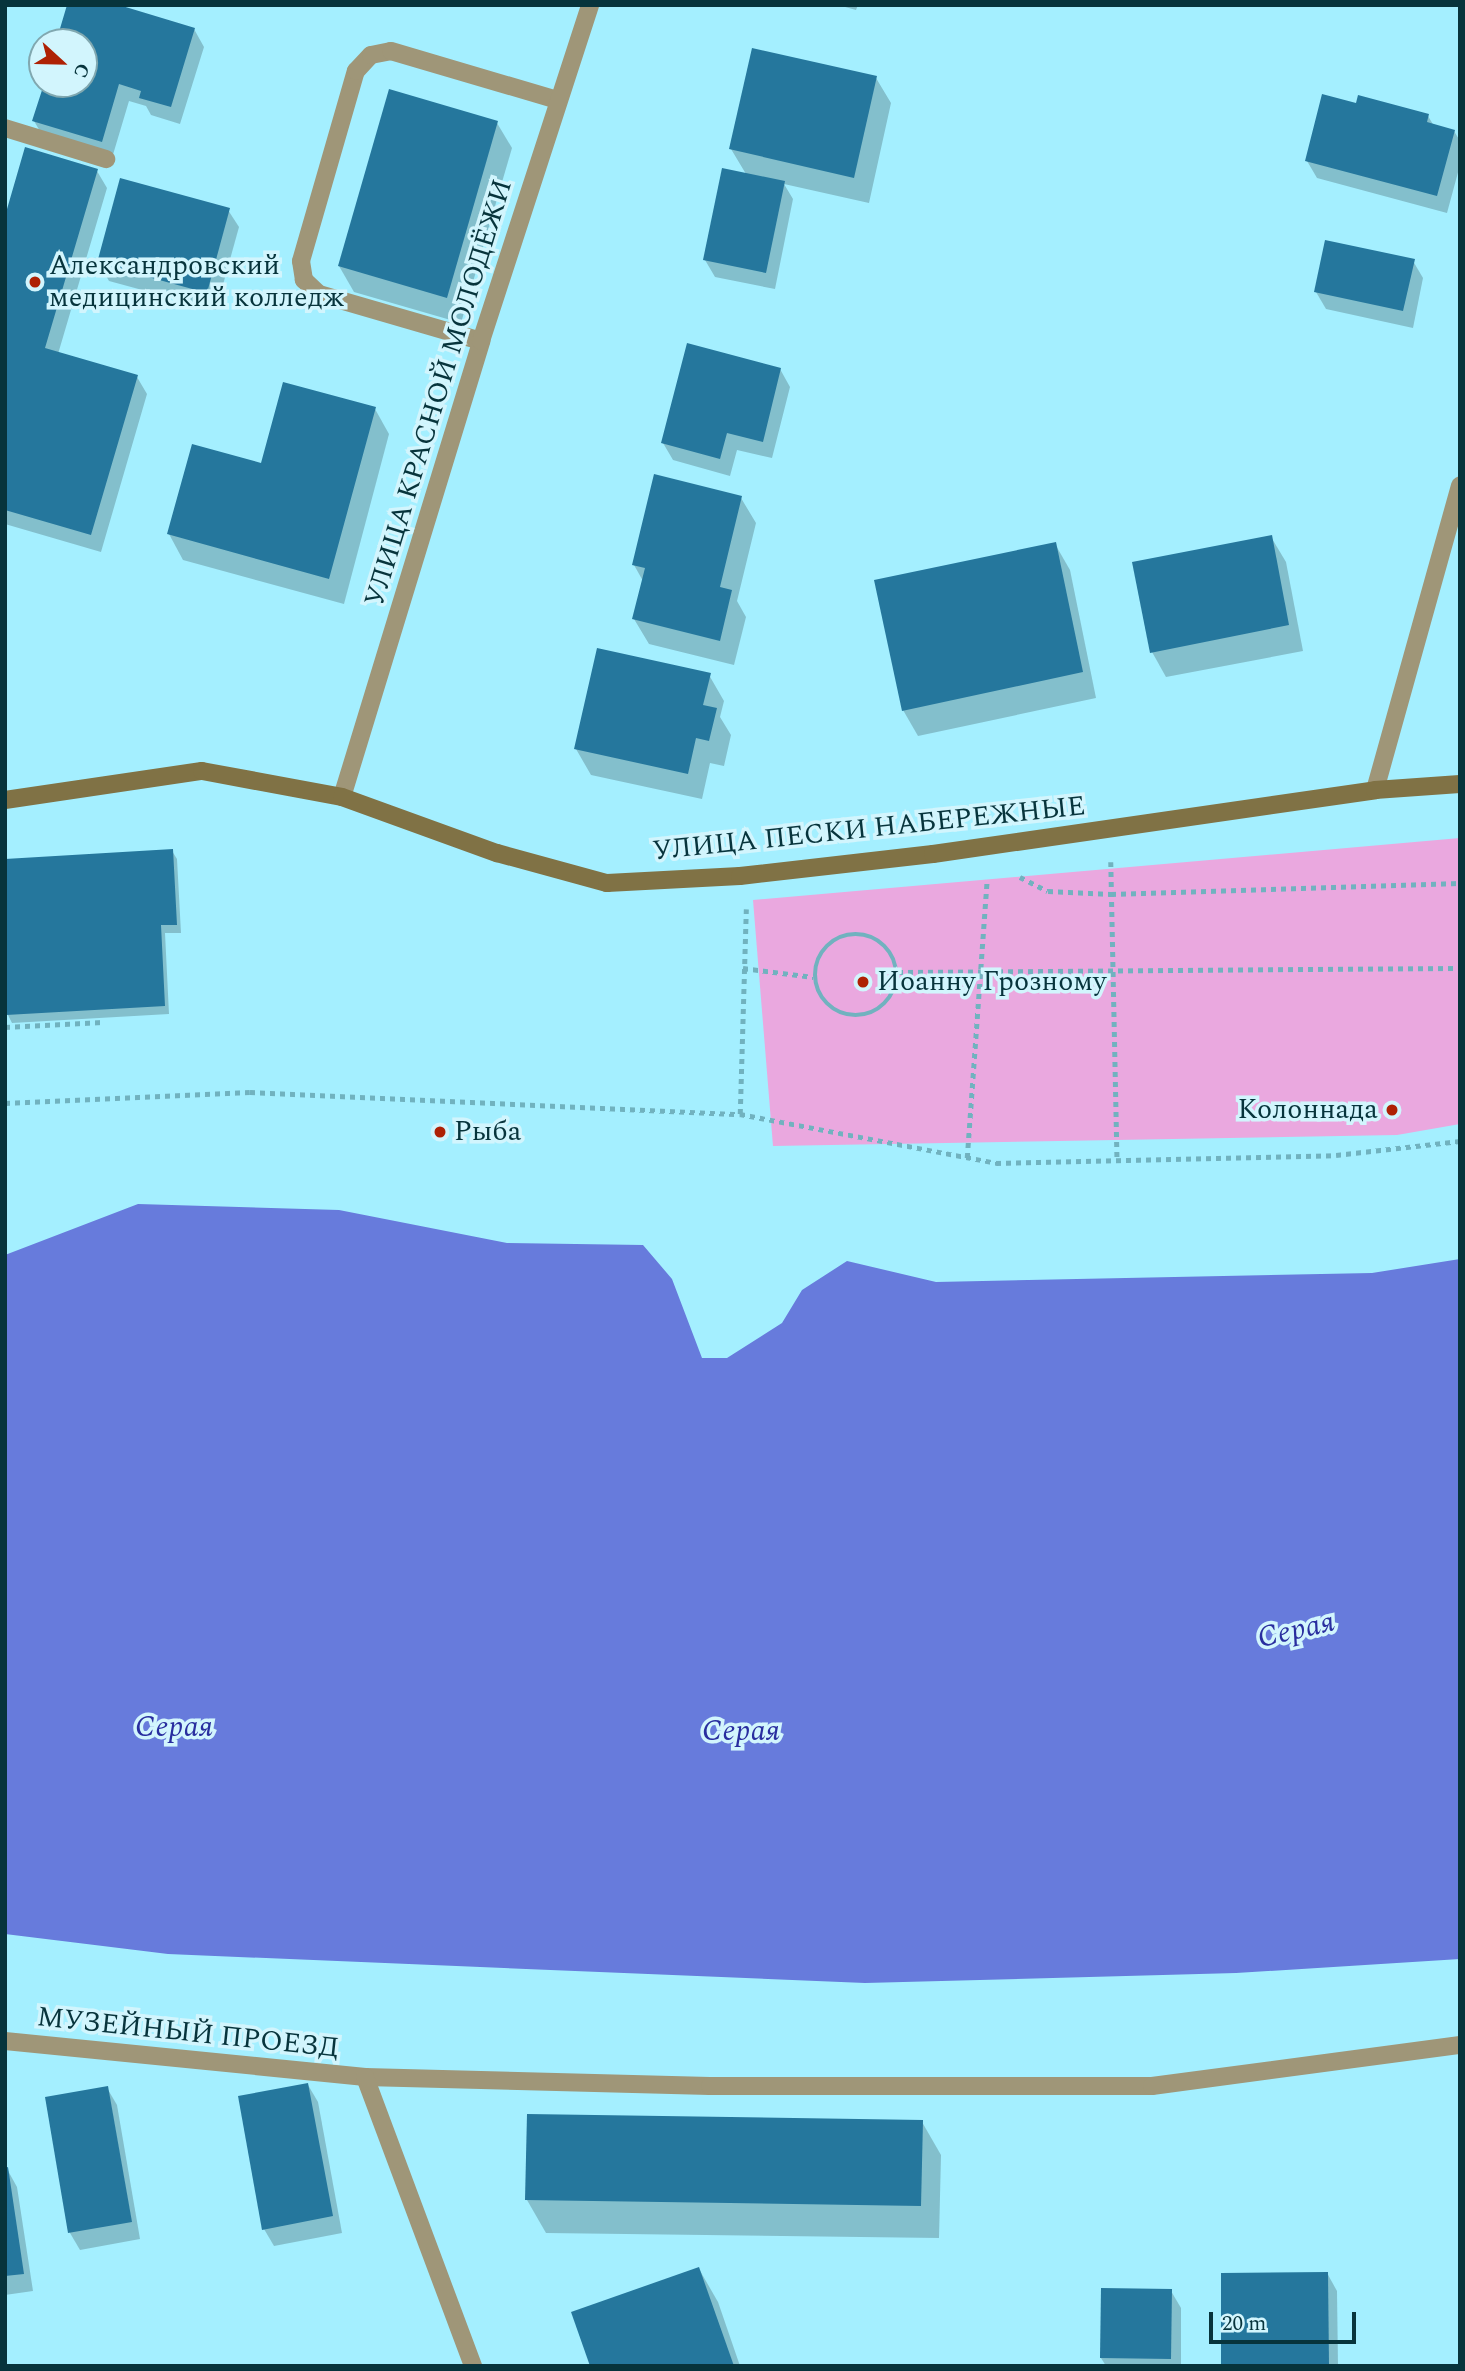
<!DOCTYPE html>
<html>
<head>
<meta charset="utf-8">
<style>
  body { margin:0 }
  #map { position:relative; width:1465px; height:2371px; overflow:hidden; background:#a4efff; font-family:Spectral,serif }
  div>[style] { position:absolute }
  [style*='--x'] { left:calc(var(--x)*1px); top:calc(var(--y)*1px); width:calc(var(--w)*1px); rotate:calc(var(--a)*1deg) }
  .green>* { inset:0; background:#eaa8df }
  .water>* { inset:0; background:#677bdc }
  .shadow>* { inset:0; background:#0003 }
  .building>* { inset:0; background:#25779d }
  .path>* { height:4.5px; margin-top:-2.25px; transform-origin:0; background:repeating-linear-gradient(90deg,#71b2bf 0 5px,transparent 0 10px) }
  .path>.ring { margin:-2.25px; padding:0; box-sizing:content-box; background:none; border:4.5px solid #71b2bf; border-radius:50% }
  .service>* { height:18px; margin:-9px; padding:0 9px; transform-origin:9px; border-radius:9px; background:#9f9678 }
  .minor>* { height:18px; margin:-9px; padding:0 9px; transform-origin:9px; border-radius:9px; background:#9f9678 }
  .secondary>* { height:18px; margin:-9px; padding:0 9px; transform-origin:9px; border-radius:9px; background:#807245 }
  .dots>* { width:19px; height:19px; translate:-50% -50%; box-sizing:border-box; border:4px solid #d2f5fd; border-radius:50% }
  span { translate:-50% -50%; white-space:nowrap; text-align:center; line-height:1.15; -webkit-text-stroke:7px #d2f5fd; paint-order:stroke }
  .poi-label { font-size:28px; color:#07343c }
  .left { translate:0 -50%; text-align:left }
  .right { translate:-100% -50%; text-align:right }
  .street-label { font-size:28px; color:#07343c }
  .water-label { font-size:30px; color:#292e9f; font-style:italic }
  .frame { position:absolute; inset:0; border:7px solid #07343c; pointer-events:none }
  .north { position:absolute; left:28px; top:28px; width:70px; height:70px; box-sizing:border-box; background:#d2f5fd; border:2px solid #81a8b0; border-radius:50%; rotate:112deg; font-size:19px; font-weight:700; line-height:28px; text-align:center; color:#07343c }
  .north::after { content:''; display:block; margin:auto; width:24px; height:32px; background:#ae2104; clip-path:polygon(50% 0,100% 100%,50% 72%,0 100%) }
  .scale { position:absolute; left:1209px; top:2312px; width:147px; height:32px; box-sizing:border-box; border:4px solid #07343c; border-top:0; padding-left:9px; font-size:21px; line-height:24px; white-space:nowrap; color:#07343c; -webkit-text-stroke:5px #d2f5fd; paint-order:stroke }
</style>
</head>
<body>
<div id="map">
  <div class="green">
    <i style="clip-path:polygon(1460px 838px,1460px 1124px,1397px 1135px,773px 1146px,753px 900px)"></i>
  </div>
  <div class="water">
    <i style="clip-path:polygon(138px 1204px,339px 1210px,507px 1243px,643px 1245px,672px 1279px,702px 1358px,727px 1358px,782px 1323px,802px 1290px,847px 1261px,936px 1282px,1372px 1273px,1460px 1259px,1460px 1959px,1236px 1973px,865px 1983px,168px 1954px,5px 1934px,5px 1255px)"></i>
  </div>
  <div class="shadow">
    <i style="clip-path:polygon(838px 5px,858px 5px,856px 10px)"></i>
    <i style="clip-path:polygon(194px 29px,204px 47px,180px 124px,151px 115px,146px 106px,129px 101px,112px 158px,44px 138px,34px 121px,45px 84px,84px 84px,84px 42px,58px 42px)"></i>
    <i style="clip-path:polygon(876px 78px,891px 103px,869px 203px,784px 184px,793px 199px,775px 289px,715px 277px,705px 260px,746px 174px,731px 149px)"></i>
    <i style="clip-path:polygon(1357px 106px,1428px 116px,1434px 126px,1454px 131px,1460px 141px,1460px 165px,1447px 213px,1317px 178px,1307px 161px)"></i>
    <i style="clip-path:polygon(497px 123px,512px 148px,461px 323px,354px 292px,339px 266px)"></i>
    <i style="clip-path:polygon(97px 171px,107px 188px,58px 354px,137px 377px,147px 394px,101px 552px,5px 524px,5px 222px)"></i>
    <i style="clip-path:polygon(228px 210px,239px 227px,216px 310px,109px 281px,99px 263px)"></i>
    <i style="clip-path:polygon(1413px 261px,1423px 278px,1413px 328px,1326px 309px,1316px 292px)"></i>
    <i style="clip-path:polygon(780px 369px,790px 387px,772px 458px,737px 450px,730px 476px,673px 460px,663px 443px)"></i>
    <i style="clip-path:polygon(375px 409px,389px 434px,344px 604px,183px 560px,169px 534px,262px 465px)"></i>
    <i style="clip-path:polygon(741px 498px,756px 523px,737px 601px,746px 617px,734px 665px,649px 644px,634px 619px,643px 581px,634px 565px)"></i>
    <i style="clip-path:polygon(1271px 537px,1286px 562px,1303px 651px,1166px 677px,1152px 652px)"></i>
    <i style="clip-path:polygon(1055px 544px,1070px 570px,1096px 698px,918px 736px,903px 710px)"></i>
    <i style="clip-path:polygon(709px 675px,724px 701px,720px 717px,731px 735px,724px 766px,710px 763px,702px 799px,591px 775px,576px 749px)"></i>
    <i style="clip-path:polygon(172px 851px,177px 859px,181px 933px,165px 933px,169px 1014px,12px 1023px,8px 1015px,5px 971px,5px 861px)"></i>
    <i style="clip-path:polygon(308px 2085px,318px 2102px,342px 2233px,274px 2246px,264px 2229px)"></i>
    <i style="clip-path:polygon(107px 2088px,117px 2105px,140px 2239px,80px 2250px,70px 2233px,47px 2098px)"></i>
    <i style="clip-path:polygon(922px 2122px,941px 2155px,939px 2238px,546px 2233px,527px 2200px)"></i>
    <i style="clip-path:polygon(7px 2169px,17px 2187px,33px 2291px,5px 2295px)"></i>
    <i style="clip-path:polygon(699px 2269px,718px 2302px,740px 2366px,592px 2366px)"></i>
    <i style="clip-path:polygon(1327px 2273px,1337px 2291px,1338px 2366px,1223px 2366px)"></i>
    <i style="clip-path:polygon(1171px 2291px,1181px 2308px,1181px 2366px,1106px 2366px,1101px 2358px)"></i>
  </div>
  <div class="building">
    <i style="clip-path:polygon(67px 5px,119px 5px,195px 28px,171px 107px,139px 98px,141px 91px,119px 84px,102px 142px,32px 121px,44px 84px,84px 84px,84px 42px,56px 42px)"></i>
    <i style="clip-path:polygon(752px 48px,877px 76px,854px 178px,729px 149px)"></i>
    <i style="clip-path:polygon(389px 89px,498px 121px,447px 298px,338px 266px)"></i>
    <i style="clip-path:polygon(1322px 94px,1356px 103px,1358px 95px,1429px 114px,1427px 122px,1455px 130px,1437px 196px,1305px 161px)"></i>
    <i style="clip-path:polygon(25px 147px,98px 169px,45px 348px,138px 375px,91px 535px,5px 510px,5px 216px)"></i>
    <i style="clip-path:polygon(722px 168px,785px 181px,766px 273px,703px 260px)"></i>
    <i style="clip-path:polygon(120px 178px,230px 208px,207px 293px,97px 263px)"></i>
    <i style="clip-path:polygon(1325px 240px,1415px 259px,1403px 311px,1314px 292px)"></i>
    <i style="clip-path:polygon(687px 343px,781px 368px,763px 442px,727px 433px,720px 459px,661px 443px)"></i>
    <i style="clip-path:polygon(283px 382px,376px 407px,329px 579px,167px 534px,192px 444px,261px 463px)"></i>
    <i style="clip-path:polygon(654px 474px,742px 496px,720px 587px,732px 590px,720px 641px,632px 619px,645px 568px,632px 565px)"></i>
    <i style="clip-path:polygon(1272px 535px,1289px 625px,1150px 653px,1132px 562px)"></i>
    <i style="clip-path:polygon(1056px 542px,1083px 672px,902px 711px,874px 580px)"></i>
    <i style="clip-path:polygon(597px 648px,711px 673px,703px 705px,717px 708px,709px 741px,696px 738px,688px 774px,574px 749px)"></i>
    <i style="clip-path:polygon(173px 849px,177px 925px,161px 925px,165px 1006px,6px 1015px,5px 859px)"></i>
    <i style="clip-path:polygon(308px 2083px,333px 2216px,262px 2230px,238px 2096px)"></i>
    <i style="clip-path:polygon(108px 2086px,132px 2222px,68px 2233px,45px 2097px)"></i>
    <i style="clip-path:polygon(527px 2114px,923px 2120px,921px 2206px,525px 2200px)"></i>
    <i style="clip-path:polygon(8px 2167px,24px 2274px,5px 2276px,5px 2168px)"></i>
    <i style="clip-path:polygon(699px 2267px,734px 2366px,590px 2366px,571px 2312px)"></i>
    <i style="clip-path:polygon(1328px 2272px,1329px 2365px,1221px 2366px,1221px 2273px)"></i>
    <i style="clip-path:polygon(1101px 2288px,1172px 2289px,1171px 2359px,1100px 2358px)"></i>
  </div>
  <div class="path">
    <i style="--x:1111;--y:862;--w:298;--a:88.8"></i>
    <i style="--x:1020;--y:877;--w:31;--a:27"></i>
    <i style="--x:1048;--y:891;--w:63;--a:2.7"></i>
    <i style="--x:1111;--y:894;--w:349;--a:-1.8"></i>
    <i class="ring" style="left:815px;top:934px;width:77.5px;height:77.5px"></i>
    <i style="--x:743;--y:968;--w:71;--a:7.3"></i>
    <i style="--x:898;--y:972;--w:562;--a:-0.41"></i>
    <i style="--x:5;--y:1027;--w:98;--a:-2.9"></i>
    <i style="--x:5;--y:1103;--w:245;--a:-2.6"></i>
    <i style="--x:250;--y:1092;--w:490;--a:2.6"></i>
    <i style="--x:740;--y:1114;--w:261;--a:10.8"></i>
    <i style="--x:996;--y:1163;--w:340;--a:-1.3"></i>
    <i style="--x:1336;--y:1155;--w:125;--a:-6.4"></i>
    <i style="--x:740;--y:1114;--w:205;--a:-88.3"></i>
    <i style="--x:967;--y:1158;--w:278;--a:-85.9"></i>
  </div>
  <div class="service">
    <i style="--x:5;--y:128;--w:106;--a:17.1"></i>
    <i style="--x:481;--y:341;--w:169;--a:-163.8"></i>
    <i style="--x:319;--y:294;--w:21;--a:-137"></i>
    <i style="--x:304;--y:280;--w:19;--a:-99"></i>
    <i style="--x:301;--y:261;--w:198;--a:-73.9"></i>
    <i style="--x:356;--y:71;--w:22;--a:-47"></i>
    <i style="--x:371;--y:55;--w:20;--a:-11"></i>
    <i style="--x:391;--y:51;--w:173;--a:16.4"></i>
    <i style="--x:365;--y:2077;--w:345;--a:1.5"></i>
    <i style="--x:710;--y:2086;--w:442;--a:0"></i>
    <i style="--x:1152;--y:2086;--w:311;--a:-7.6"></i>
  </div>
  <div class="minor">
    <i style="--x:1375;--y:790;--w:316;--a:-74.4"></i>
    <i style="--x:342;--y:797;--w:477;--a:-73"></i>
    <i style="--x:481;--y:341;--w:353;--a:-72"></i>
    <i style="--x:5;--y:2041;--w:362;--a:5.7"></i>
    <i style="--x:365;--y:2077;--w:309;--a:69.5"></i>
  </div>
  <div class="secondary">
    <i style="--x:5;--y:800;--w:199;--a:-8.4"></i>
    <i style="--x:202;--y:771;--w:142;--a:10.5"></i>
    <i style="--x:342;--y:797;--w:165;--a:19.9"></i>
    <i style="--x:497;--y:853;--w:114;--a:15.3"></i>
    <i style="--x:607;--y:883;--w:133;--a:-3"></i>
    <i style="--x:740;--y:876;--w:194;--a:-6.5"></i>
    <i style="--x:933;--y:854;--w:447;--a:-8.2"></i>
    <i style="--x:1375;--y:790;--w:85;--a:-4"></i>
  </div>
  <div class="dots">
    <i style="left:35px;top:282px;background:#ae2104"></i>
    <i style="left:863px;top:982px;background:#ae2104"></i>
    <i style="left:1392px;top:1110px;background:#ae2104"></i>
    <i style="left:440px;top:1132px;background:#ae2104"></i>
  </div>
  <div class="poi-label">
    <span class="left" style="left:49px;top:282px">Александровский<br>медицинский колледж</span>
    <span class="left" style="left:877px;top:982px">Иоанну Грозному</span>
    <span class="right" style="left:1378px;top:1110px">Колоннада</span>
    <span class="left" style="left:454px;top:1132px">Рыба</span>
  </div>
  <div class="street-label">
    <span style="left:439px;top:393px;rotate:-73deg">УЛИЦА КРАСНОЙ МОЛОДЁЖИ</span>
    <span style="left:869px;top:829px;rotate:-6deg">УЛИЦА ПЕСКИ НАБЕРЕЖНЫЕ</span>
    <span style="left:188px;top:2033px;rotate:6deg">МУЗЕЙНЫЙ ПРОЕЗД</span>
  </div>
  <div class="water-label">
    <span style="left:1296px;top:1630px;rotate:-13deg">Серая</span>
    <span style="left:174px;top:1727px">Серая</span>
    <span style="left:741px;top:1731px">Серая</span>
  </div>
  <div class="frame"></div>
  <div class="north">С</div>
  <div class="scale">20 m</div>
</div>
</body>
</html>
